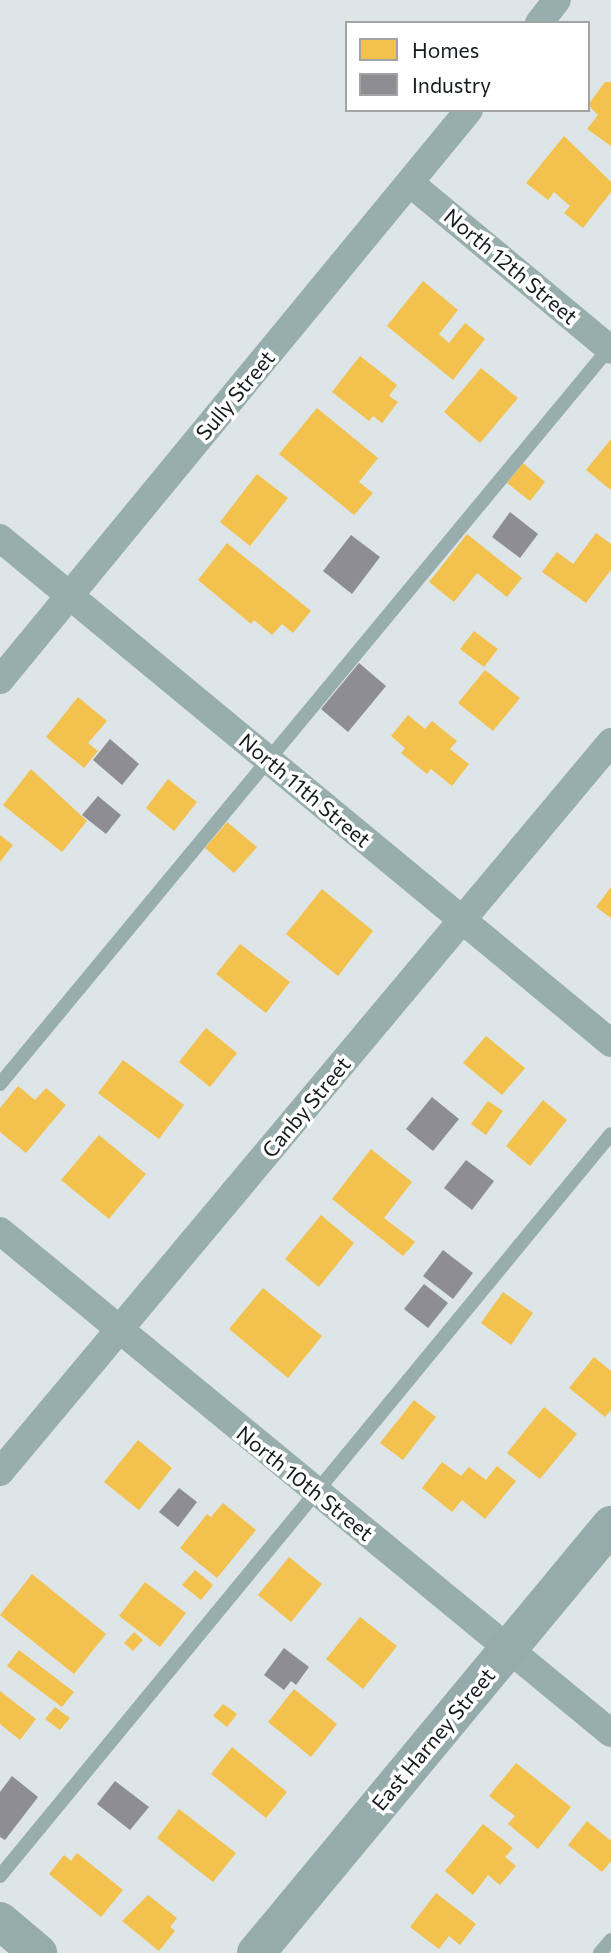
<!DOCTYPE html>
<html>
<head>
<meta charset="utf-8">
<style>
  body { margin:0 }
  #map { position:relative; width:611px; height:1953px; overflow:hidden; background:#dde5e7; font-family:Commissioner,sans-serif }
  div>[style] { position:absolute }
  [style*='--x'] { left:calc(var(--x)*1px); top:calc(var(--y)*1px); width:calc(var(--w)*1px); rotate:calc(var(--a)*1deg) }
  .homes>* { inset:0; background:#f2c14e }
  .industry>* { inset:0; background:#8d8d92 }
  .service>* { height:14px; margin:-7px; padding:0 7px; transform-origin:7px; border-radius:7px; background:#97aead }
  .minor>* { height:28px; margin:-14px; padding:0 14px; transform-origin:14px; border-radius:14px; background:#97aead }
  .secondary>* { height:38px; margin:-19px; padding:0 19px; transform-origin:19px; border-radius:19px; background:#96acac }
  span { translate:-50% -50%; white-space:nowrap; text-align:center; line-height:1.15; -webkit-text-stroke:7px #fff; paint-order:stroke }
  .street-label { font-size:21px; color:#151a1c }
  .legend { position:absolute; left:345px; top:21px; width:245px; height:91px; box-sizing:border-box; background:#fff; border:2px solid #a1a3a4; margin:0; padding:9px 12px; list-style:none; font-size:21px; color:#151a1c }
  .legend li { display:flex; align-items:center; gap:14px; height:35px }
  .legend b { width:35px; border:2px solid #a1a3a4 }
</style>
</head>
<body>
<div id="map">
  <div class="homes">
    <i style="clip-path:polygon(605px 82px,611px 82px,611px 146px,587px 129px,598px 115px,588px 105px)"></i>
    <i style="clip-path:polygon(564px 136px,611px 182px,611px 192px,583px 228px,564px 213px,570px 206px,554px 192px,548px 200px,526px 183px)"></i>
    <i style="clip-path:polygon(423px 281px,458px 310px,439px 334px,449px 343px,465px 323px,485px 339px,453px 380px,387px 326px)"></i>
    <i style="clip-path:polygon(360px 356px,397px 385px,389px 396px,398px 402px,382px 423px,373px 416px,369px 421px,332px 392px)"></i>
    <i style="clip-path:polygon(481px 368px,518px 398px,480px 443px,444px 412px)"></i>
    <i style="clip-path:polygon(317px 408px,378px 458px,359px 482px,373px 493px,354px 515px,279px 454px)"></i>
    <i style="clip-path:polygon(611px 439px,611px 490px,586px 470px)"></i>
    <i style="clip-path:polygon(523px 463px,545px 482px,530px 501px,507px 483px)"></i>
    <i style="clip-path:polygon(257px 474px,288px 498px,250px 546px,220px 522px)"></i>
    <i style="clip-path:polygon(596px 533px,611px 544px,611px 570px,586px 603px,542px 572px,557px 552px,573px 564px)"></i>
    <i style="clip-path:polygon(467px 534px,522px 578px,507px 597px,477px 573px,454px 602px,429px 582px)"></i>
    <i style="clip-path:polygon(227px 543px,311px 611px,293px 633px,282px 624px,272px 635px,254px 620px,251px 624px,198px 580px)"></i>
    <i style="clip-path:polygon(474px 631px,498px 649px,484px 667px,460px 649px)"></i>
    <i style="clip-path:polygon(485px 670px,520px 698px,493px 731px,458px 703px)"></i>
    <i style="clip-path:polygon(78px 697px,107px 721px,88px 743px,98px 751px,84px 768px,46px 737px)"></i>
    <i style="clip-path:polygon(408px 715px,425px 729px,432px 721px,457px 741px,450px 749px,469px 764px,452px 786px,431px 769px,427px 774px,401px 753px,405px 748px,391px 736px)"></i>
    <i style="clip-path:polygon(31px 769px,87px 821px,62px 852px,3px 805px)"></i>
    <i style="clip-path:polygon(168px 779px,197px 802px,174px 831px,146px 808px)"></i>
    <i style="clip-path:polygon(227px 822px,257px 847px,234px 873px,205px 848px)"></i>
    <i style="clip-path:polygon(0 835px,13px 845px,0 862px)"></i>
    <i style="clip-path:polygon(611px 887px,611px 918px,596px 907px)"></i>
    <i style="clip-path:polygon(322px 889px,373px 931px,338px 976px,286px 934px)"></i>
    <i style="clip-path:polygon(240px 944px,290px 982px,266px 1013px,216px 974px)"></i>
    <i style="clip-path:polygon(206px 1028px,237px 1053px,210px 1087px,179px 1062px)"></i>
    <i style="clip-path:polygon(486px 1036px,525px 1068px,502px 1095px,463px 1063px)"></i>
    <i style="clip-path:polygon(123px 1060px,184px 1105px,159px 1139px,98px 1093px)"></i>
    <i style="clip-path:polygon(18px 1086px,35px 1100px,46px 1088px,66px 1105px,26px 1153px,0 1132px,0 1108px)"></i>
    <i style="clip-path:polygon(543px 1100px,567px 1120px,530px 1166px,506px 1146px)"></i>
    <i style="clip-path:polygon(488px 1101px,503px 1111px,486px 1135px,471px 1124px)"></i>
    <i style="clip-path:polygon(99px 1135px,146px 1174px,109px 1219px,61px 1180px)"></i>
    <i style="clip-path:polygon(371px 1149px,412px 1182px,384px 1218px,415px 1242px,403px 1256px,332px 1199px)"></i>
    <i style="clip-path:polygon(321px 1215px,354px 1243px,319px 1287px,285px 1259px)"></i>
    <i style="clip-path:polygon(263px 1288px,322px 1336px,288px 1378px,229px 1329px)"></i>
    <i style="clip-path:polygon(503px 1292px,533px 1313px,511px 1345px,481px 1323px)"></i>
    <i style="clip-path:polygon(594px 1357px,611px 1371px,611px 1410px,605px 1417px,569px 1388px)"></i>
    <i style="clip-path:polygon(414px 1400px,436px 1417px,403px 1460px,380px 1443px)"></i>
    <i style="clip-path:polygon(544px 1407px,577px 1434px,540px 1479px,507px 1453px)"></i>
    <i style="clip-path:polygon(138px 1440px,172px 1468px,139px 1510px,104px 1482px)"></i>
    <i style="clip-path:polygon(442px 1462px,461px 1476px,469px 1467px,486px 1480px,497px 1466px,516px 1481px,485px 1519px,462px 1500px,452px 1512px,422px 1488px)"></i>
    <i style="clip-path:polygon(223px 1503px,256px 1530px,217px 1578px,180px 1548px,207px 1514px,211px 1517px)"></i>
    <i style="clip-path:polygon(289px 1557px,322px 1584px,291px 1622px,258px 1595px)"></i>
    <i style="clip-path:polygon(195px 1570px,213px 1585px,201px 1600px,182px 1585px)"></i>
    <i style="clip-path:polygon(32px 1574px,106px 1634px,74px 1674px,0 1615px)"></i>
    <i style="clip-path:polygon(145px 1582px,186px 1613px,160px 1647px,119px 1616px)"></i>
    <i style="clip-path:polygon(360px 1617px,397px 1646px,363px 1689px,326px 1659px)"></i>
    <i style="clip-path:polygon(134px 1632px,143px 1640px,133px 1651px,124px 1643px)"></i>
    <i style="clip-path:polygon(19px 1650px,74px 1692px,62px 1707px,7px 1666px)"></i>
    <i style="clip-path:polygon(294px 1689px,337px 1724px,311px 1757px,268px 1722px)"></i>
    <i style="clip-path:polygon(0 1691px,36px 1719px,20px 1740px,0 1724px)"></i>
    <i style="clip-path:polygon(223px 1704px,237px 1714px,227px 1727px,213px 1716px)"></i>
    <i style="clip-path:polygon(55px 1707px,70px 1718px,60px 1730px,45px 1719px)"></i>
    <i style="clip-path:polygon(232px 1747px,287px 1792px,266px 1818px,211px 1774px)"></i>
    <i style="clip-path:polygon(516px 1763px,571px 1807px,538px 1849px,508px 1824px,515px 1816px,489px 1796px)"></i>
    <i style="clip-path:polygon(179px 1809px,236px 1853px,213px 1882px,157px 1838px)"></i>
    <i style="clip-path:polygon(587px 1821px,611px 1841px,611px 1861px,602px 1872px,568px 1845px)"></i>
    <i style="clip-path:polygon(483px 1824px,513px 1848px,505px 1857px,516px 1866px,500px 1885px,488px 1875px,473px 1895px,445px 1871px)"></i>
    <i style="clip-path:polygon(77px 1853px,123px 1890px,101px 1917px,49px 1874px,64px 1855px,71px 1861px)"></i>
    <i style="clip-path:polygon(436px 1893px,476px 1924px,460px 1945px,449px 1936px,439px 1949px,410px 1927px)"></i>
    <i style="clip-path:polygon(148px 1895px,177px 1918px,170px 1927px,175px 1931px,159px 1951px,122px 1921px)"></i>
  </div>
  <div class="industry">
    <i style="clip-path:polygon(510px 512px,538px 534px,520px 558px,492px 537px)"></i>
    <i style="clip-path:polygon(351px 535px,380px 557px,352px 594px,323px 571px)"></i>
    <i style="clip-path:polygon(359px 663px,386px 686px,348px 732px,321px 709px)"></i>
    <i style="clip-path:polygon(110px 739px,139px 764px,122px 785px,93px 760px)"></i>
    <i style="clip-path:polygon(98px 796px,121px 815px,106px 834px,82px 815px)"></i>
    <i style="clip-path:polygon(432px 1097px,459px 1119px,433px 1151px,406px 1129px)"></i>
    <i style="clip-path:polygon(466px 1160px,494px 1181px,472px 1210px,444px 1188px)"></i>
    <i style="clip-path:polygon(443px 1250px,473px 1273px,453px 1299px,423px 1276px)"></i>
    <i style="clip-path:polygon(424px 1284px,448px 1303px,428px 1328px,404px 1309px)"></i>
    <i style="clip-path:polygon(179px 1488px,197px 1502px,178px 1527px,159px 1512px)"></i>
    <i style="clip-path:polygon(284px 1648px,309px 1667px,296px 1685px,291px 1681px,284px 1690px,264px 1675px)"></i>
    <i style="clip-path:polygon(12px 1776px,38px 1797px,5px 1840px,0 1837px,0 1792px)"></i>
    <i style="clip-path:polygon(115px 1781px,149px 1807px,130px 1830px,97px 1804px)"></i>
  </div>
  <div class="service">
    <i style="--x:0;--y:1084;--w:958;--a:-50.38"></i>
    <i style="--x:0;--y:1876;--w:961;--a:-50.53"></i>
    <i style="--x:600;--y:1953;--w:17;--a:-50"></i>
  </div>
  <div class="minor">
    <i style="--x:539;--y:23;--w:29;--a:-52"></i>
    <i style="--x:410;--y:183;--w:261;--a:39.7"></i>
    <i style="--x:0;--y:538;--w:793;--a:39.57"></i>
    <i style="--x:0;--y:680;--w:738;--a:-50.55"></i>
    <i style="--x:0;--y:1231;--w:791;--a:39.41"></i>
    <i style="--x:0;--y:1472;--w:952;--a:-50.07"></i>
  </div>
  <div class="secondary">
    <i style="--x:0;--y:1921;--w:50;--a:40.1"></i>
    <i style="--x:256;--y:1953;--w:556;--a:-50.33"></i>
  </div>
  <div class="street-label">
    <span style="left:511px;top:266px;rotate:40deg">North 12th Street</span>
    <span style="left:235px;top:395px;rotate:-50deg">Sully Street</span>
    <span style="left:305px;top:790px;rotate:40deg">North 11th Street</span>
    <span style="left:306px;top:1107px;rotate:-50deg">Canby Street</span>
    <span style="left:305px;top:1483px;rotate:39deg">North 10th Street</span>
    <span style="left:433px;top:1739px;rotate:-50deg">East Harney Street</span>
  </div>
  <ul class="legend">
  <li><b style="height:19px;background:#f2c14e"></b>Homes</li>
  <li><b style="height:19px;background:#8d8d92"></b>Industry</li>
  </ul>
</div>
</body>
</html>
